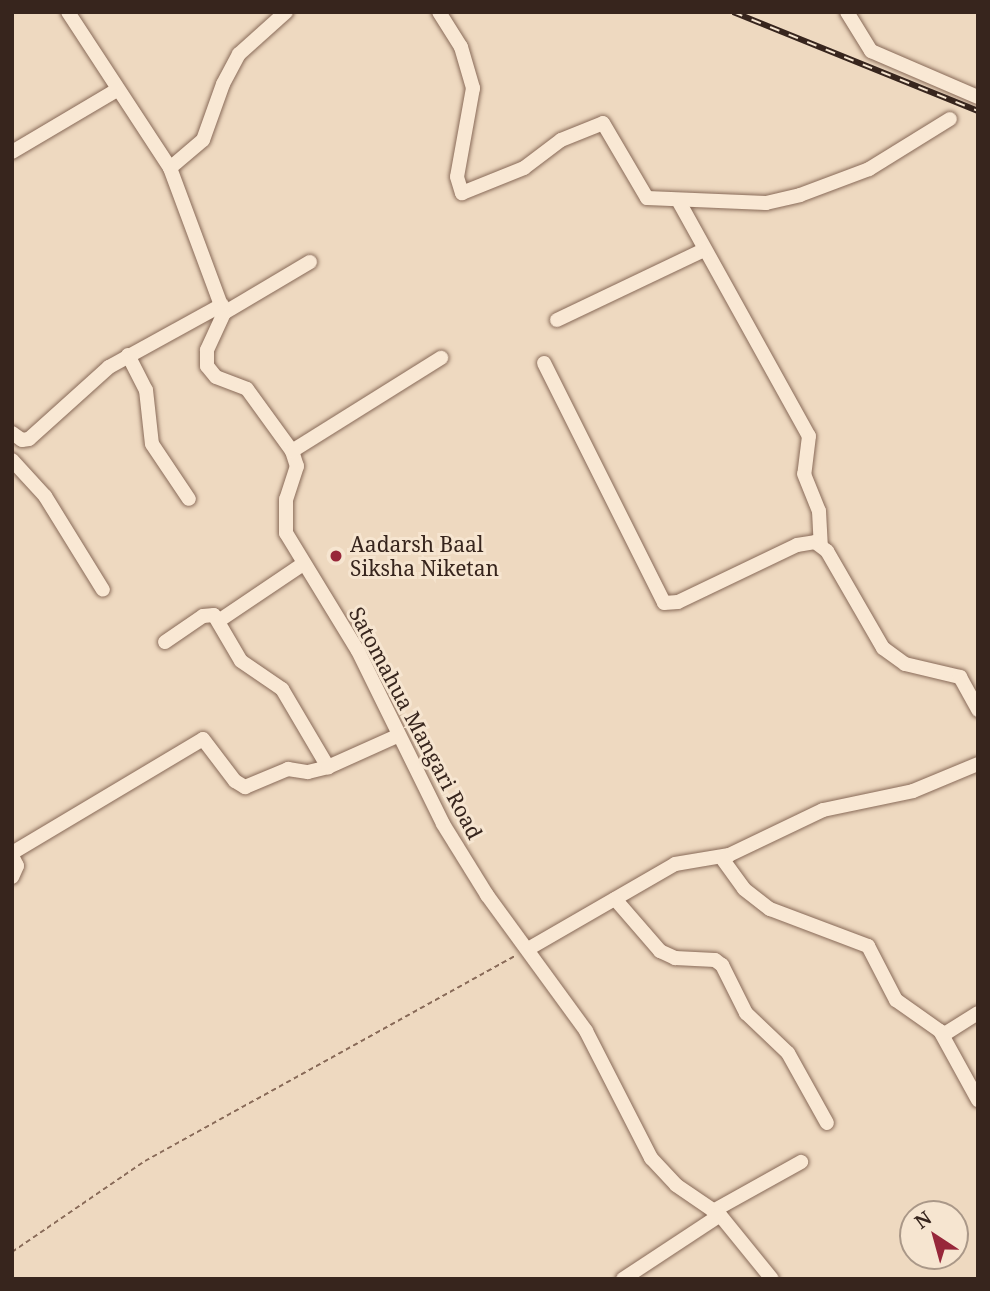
<!DOCTYPE html>
<html>
<head>
<meta charset="utf-8">
<style>
  body { margin:0 }
  #map { position:relative; width:990px; height:1291px; overflow:hidden; background:#eed9c0; font-family:"Noto Serif",serif }
  div>[style] { position:absolute }
  [style*='--x'] { left:calc(var(--x)*1px); top:calc(var(--y)*1px); width:calc(var(--w)*1px); rotate:calc(var(--a)*1deg) }
  .path>* { height:2px; margin-top:-1px; transform-origin:0; background:repeating-linear-gradient(90deg,#886a58 0 5px,transparent 0 8.5px) }
  .roads { filter:drop-shadow(0 0 2px #886a58) drop-shadow(0 0 2px #886a58) }
  .minor>* { height:14px; margin:-7px; padding:0 7px; transform-origin:7px; border-radius:7px; background:#f9e8d4 }
  .rail>* { height:6px; margin-top:-3px; transform-origin:0; background:repeating-linear-gradient(90deg,#f6e5d0 0 10px,#37251d 0 20px); box-sizing:border-box; border-block:2px solid #37251d }
  .dots>* { width:19px; height:19px; translate:-50% -50%; box-sizing:border-box; border:4px solid #f6e5d0; border-radius:50% }
  span { translate:-50% -50%; white-space:nowrap; text-align:center; line-height:1.15; -webkit-text-stroke:6px #f6e5d0; paint-order:stroke }
  .poi-label { font-size:21px; color:#37251d }
  .left { translate:0 -50%; text-align:left }
  .street-label { font-size:21px; color:#37251d }
  .frame { position:absolute; inset:0; border:14px solid #37251d; pointer-events:none }
  .north { position:absolute; left:899px; top:1200px; width:70px; height:70px; box-sizing:border-box; background:#f6e5d0; border:2px solid #aa9888; border-radius:50%; rotate:324deg; font-size:19px; font-weight:700; line-height:28px; text-align:center; color:#37251d }
  .north::after { content:''; display:block; margin:auto; width:24px; height:32px; background:#97273a; clip-path:polygon(50% 0,100% 100%,50% 72%,0 100%) }
</style>
</head>
<body>
<div id="map">
  <div class="path">
    <i style="--x:12;--y:1252;--w:161;--a:-34.4"></i>
    <i style="--x:145;--y:1161;--w:423;--a:-29"></i>
  </div>
  <div class="roads">
    <div class="minor">
      <i style="--x:68;--y:12;--w:186;--a:56.8"></i>
      <i style="--x:170;--y:168;--w:155;--a:69.6"></i>
      <i style="--x:224;--y:313;--w:41;--a:114.7"></i>
      <i style="--x:207;--y:350;--w:16;--a:90"></i>
      <i style="--x:207;--y:366;--w:14;--a:51"></i>
      <i style="--x:216;--y:377;--w:33;--a:21"></i>
      <i style="--x:247;--y:389;--w:77;--a:54"></i>
      <i style="--x:292;--y:451;--w:16;--a:72"></i>
      <i style="--x:297;--y:466;--w:35;--a:108"></i>
      <i style="--x:286;--y:499;--w:34;--a:90"></i>
      <i style="--x:286;--y:533;--w:138;--a:58.6"></i>
      <i style="--x:358;--y:651;--w:193;--a:63.8"></i>
      <i style="--x:443;--y:824;--w:84;--a:58.2"></i>
      <i style="--x:487;--y:895;--w:168;--a:53.9"></i>
      <i style="--x:586;--y:1031;--w:143;--a:62.9"></i>
      <i style="--x:651;--y:1158;--w:37;--a:47"></i>
      <i style="--x:676;--y:1185;--w:53;--a:34.3"></i>
      <i style="--x:720;--y:1215;--w:82;--a:50.9"></i>
      <i style="--x:439;--y:12;--w:41;--a:57.8"></i>
      <i style="--x:461;--y:47;--w:43;--a:73.7"></i>
      <i style="--x:473;--y:88;--w:90;--a:100.2"></i>
      <i style="--x:457;--y:177;--w:17;--a:73"></i>
      <i style="--x:462;--y:193;--w:67;--a:-22"></i>
      <i style="--x:524;--y:168;--w:46;--a:-37.1"></i>
      <i style="--x:561;--y:140;--w:45;--a:-22"></i>
      <i style="--x:603;--y:123;--w:87;--a:59.6"></i>
      <i style="--x:647;--y:198;--w:119;--a:2.4"></i>
      <i style="--x:766;--y:203;--w:35;--a:-13"></i>
      <i style="--x:800;--y:195;--w:74;--a:-20.6"></i>
      <i style="--x:869;--y:169;--w:95;--a:-31.7"></i>
      <i style="--x:847;--y:12;--w:46;--a:58.4"></i>
      <i style="--x:871;--y:51;--w:116;--a:23.3"></i>
      <i style="--x:12;--y:152;--w:122;--a:-30.6"></i>
      <i style="--x:170;--y:168;--w:43;--a:-40.3"></i>
      <i style="--x:203;--y:140;--w:59;--a:-70.3"></i>
      <i style="--x:223;--y:84;--w:34;--a:-62"></i>
      <i style="--x:239;--y:54;--w:63;--a:-41.8"></i>
      <i style="--x:678;--y:200;--w:270;--a:61"></i>
      <i style="--x:809;--y:436;--w:38;--a:97"></i>
      <i style="--x:804;--y:474;--w:40;--a:68"></i>
      <i style="--x:819;--y:511;--w:34;--a:87"></i>
      <i style="--x:224;--y:313;--w:100;--a:-30.7"></i>
      <i style="--x:557;--y:320;--w:163;--a:-25.5"></i>
      <i style="--x:128;--y:355;--w:39;--a:63"></i>
      <i style="--x:146;--y:390;--w:54;--a:83.7"></i>
      <i style="--x:152;--y:444;--w:66;--a:56.1"></i>
      <i style="--x:544;--y:363;--w:268;--a:63.4"></i>
      <i style="--x:664;--y:603;--w:14;--a:-4"></i>
      <i style="--x:678;--y:602;--w:132;--a:-25.6"></i>
      <i style="--x:797;--y:545;--w:18;--a:-9"></i>
      <i style="--x:815;--y:542;--w:15;--a:37"></i>
      <i style="--x:827;--y:551;--w:112;--a:60"></i>
      <i style="--x:883;--y:648;--w:27;--a:36"></i>
      <i style="--x:905;--y:664;--w:57;--a:13.3"></i>
      <i style="--x:960;--y:677;--w:38;--a:61"></i>
      <i style="--x:12;--y:433;--w:12;--a:35"></i>
      <i style="--x:22;--y:440;--w:7;--a:-8"></i>
      <i style="--x:29;--y:439;--w:108;--a:-42"></i>
      <i style="--x:109;--y:367;--w:129;--a:-28.8"></i>
      <i style="--x:292;--y:451;--w:176;--a:-32"></i>
      <i style="--x:12;--y:460;--w:49;--a:47.5"></i>
      <i style="--x:45;--y:496;--w:110;--a:58.3"></i>
      <i style="--x:220;--y:620;--w:100;--a:-34"></i>
      <i style="--x:165;--y:642;--w:46;--a:-34.4"></i>
      <i style="--x:203;--y:616;--w:11;--a:-5"></i>
      <i style="--x:214;--y:615;--w:53;--a:59.6"></i>
      <i style="--x:241;--y:661;--w:50;--a:34.3"></i>
      <i style="--x:282;--y:689;--w:91;--a:59.5"></i>
      <i style="--x:12;--y:853;--w:222;--a:-30.8"></i>
      <i style="--x:203;--y:739;--w:53;--a:52.7"></i>
      <i style="--x:235;--y:781;--w:12;--a:31"></i>
      <i style="--x:245;--y:787;--w:47;--a:-22.7"></i>
      <i style="--x:288;--y:769;--w:20;--a:9"></i>
      <i style="--x:308;--y:772;--w:21;--a:-14"></i>
      <i style="--x:328;--y:767;--w:76;--a:-24.2"></i>
      <i style="--x:12;--y:856;--w:11;--a:63"></i>
      <i style="--x:17;--y:866;--w:12;--a:114"></i>
      <i style="--x:721;--y:857;--w:39;--a:54"></i>
      <i style="--x:744;--y:889;--w:33;--a:38"></i>
      <i style="--x:770;--y:909;--w:105;--a:20.7"></i>
      <i style="--x:868;--y:946;--w:61;--a:62.6"></i>
      <i style="--x:896;--y:1000;--w:54;--a:35.2"></i>
      <i style="--x:940;--y:1031;--w:79;--a:61.2"></i>
      <i style="--x:615;--y:899;--w:69;--a:49.1"></i>
      <i style="--x:660;--y:951;--w:17;--a:25"></i>
      <i style="--x:675;--y:958;--w:40;--a:2.9"></i>
      <i style="--x:715;--y:960;--w:9;--a:36"></i>
      <i style="--x:722;--y:965;--w:54;--a:63.4"></i>
      <i style="--x:746;--y:1013;--w:58;--a:43.6"></i>
      <i style="--x:788;--y:1053;--w:80;--a:60.9"></i>
      <i style="--x:528;--y:949;--w:170;--a:-30"></i>
      <i style="--x:675;--y:864;--w:55;--a:-9.5"></i>
      <i style="--x:729;--y:855;--w:104;--a:-25.6"></i>
      <i style="--x:823;--y:810;--w:92;--a:-11.9"></i>
      <i style="--x:913;--y:791;--w:70;--a:-22.6"></i>
      <i style="--x:943;--y:1035;--w:41;--a:-32.2"></i>
      <i style="--x:713;--y:1211;--w:101;--a:-29.1"></i>
      <i style="--x:623;--y:1279;--w:116;--a:-33.4"></i>
    </div>
  </div>
  <div class="rail">
    <i style="--x:733;--y:12;--w:264;--a:22"></i>
  </div>
  <div class="dots">
    <i style="left:336px;top:556px;background:#97273a"></i>
  </div>
  <div class="poi-label">
    <span class="left" style="left:350px;top:556px">Aadarsh Baal<br>Siksha Niketan</span>
  </div>
  <div class="street-label">
    <span style="left:416px;top:723px;rotate:62deg">Satomahua Mangari Road</span>
  </div>
  <div class="frame"></div>
  <div class="north">N</div>
</div>
</body>
</html>
